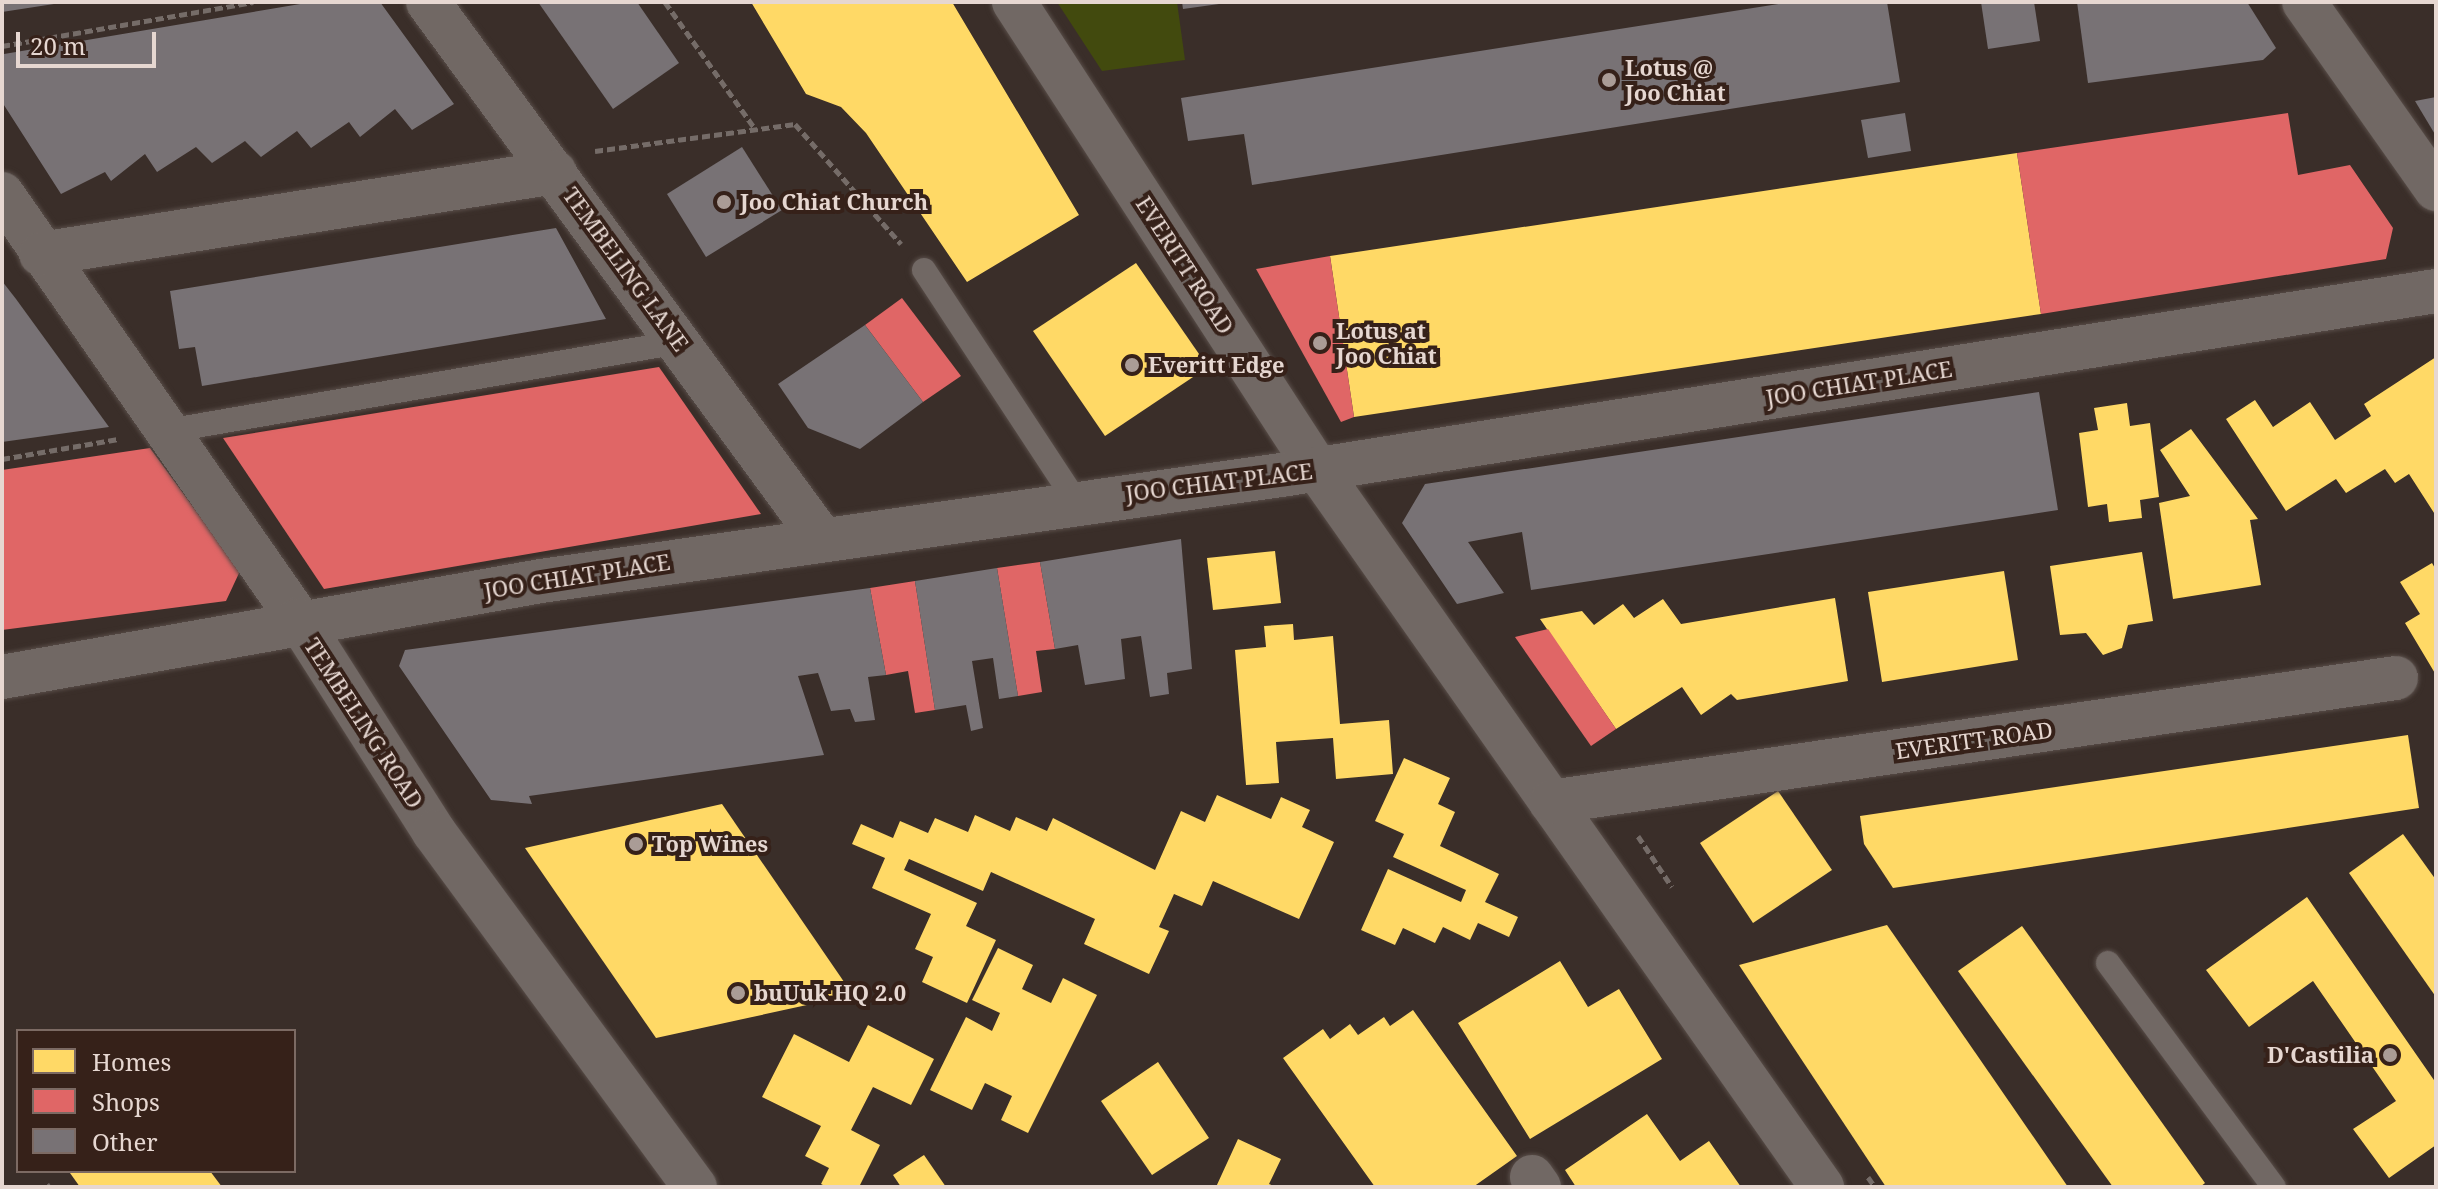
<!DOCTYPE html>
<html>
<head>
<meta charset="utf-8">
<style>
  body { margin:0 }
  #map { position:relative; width:2438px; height:1189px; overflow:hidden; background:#3a2e29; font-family:"Noto Serif",serif }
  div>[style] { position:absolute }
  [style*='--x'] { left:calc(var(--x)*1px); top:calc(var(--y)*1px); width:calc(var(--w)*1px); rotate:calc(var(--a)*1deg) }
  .green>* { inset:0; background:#424a0e }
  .homes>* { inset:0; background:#ffd966 }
  .shops>* { inset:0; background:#e06666 }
  .building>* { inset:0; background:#787275 }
  .path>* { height:5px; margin-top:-2.5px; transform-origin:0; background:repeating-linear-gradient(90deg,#756c68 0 8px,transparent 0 12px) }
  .roads { filter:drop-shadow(0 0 2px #584d48) drop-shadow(0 0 2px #584d48) }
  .service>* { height:24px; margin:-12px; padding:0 12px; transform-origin:12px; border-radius:12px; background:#716864 }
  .minor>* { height:44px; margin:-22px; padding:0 22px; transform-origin:22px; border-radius:22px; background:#716864 }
  .dots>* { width:22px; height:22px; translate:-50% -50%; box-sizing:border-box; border:4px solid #362119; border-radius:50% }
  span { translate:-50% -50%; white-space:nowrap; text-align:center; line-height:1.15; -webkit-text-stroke:8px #362119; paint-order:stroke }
  .poi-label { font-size:22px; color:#e6d7d1; font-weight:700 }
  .left { translate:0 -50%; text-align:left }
  .right { translate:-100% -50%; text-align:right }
  .street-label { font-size:22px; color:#e6d7d1 }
  .frame { position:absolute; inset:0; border:4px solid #e6d7d1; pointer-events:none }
  .legend { position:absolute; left:16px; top:1029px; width:280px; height:144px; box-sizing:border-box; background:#362119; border:2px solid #7c6a63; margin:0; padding:10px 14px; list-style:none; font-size:24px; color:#e6d7d1 }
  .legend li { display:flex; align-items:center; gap:16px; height:40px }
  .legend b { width:40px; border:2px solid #7c6a63 }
  .scale { position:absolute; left:16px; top:32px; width:140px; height:36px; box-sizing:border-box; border:4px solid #e6d7d1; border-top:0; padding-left:10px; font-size:24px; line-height:28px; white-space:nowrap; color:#e6d7d1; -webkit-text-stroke:6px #362119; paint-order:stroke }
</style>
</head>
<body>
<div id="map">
  <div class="green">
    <i style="clip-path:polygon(1057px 2px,1177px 2px,1185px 60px,1102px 71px)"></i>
  </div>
  <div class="homes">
    <i style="clip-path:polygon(751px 2px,952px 2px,1079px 215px,967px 282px,866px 133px,841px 107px,806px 94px)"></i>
    <i style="clip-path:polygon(2017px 153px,2041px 314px,1354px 417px,1330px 256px)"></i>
    <i style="clip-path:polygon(1136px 263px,1208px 367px,1105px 436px,1033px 331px)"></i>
    <i style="clip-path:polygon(2436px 357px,2436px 516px,2409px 474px,2395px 483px,2385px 469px,2346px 493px,2336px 479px,2286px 511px,2226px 419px,2255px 400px,2273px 427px,2310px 402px,2335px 440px,2371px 416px,2364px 404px)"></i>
    <i style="clip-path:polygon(2127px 403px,2130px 426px,2150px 423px,2159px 497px,2140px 500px,2142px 518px,2109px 522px,2107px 504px,2088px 507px,2079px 433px,2098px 430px,2094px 408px)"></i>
    <i style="clip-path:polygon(2191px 429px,2258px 519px,2250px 520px,2261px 585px,2173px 599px,2159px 503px,2190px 496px,2160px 450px)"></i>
    <i style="clip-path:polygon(1275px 551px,1281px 603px,1213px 610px,1207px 558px)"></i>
    <i style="clip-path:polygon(2142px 552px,2153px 621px,2128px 625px,2122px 648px,2103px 655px,2086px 633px,2060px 635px,2050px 566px)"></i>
    <i style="clip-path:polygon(2432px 563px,2436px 570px,2436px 675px,2405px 623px,2420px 614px,2400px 582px)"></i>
    <i style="clip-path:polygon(2004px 571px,2018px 660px,1882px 682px,1868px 592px)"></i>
    <i style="clip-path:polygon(1835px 598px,1848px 681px,1737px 700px,1731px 694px,1701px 715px,1682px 687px,1616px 729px,1540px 619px,1582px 611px,1594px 625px,1623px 604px,1634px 618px,1663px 599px,1681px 624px)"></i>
    <i style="clip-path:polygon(1293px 624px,1294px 640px,1333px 636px,1340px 724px,1389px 720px,1393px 774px,1336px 779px,1333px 738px,1276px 742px,1279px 783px,1246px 785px,1235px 650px,1266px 647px,1264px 626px)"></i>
    <i style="clip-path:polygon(2408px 735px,2419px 808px,1893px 888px,1864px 844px,1860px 816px)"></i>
    <i style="clip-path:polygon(1404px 758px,1450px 778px,1438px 804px,1455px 812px,1440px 846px,1499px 874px,1485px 902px,1518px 917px,1509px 937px,1478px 923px,1470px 940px,1443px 927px,1435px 943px,1403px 928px,1395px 945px,1361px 930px,1388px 869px,1461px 902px,1466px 890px,1393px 857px,1404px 834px,1375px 821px)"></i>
    <i style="clip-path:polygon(1778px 791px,1832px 870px,1753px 923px,1700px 843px)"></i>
    <i style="clip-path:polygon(1217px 795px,1271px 819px,1281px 797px,1310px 810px,1302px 827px,1334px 842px,1299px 919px,1213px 881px,1202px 906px,1174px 894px,1159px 927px,1169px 931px,1149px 974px,1084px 944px,1095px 919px,991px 872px,983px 891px,909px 859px,904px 870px,977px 903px,966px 926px,996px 940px,967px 1003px,922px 982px,933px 957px,915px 949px,931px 914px,872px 888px,885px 858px,852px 844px,861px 824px,893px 838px,900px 821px,928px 833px,935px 818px,968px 832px,975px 815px,1010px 831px,1016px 817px,1047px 831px,1053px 818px,1155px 870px,1181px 811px,1205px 822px)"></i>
    <i style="clip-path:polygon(722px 804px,853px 995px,656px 1038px,525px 848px)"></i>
    <i style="clip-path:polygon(2403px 834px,2436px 880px,2436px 997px,2349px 873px)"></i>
    <i style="clip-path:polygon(2307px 897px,2436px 1083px,2436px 1145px,2389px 1178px,2353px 1129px,2396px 1101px,2313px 981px,2249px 1027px,2206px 970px)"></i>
    <i style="clip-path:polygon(1887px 925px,1979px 1058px,2068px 1187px,1886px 1187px,1739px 965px)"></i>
    <i style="clip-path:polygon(2022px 926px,2205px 1183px,2200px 1187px,2113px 1187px,1958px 971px)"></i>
    <i style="clip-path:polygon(998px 948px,1033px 965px,1022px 989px,1051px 1003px,1063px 978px,1097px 995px,1028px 1133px,1001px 1120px,1012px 1096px,985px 1083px,972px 1110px,930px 1090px,966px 1017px,992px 1031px,1000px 1013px,972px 1000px)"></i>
    <i style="clip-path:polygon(1560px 961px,1588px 1007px,1619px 989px,1662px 1059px,1530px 1139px,1458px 1023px)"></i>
    <i style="clip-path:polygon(1413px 1010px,1517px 1156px,1473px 1187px,1375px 1187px,1283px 1058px,1323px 1029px,1330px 1039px,1350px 1024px,1358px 1035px,1384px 1017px,1390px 1026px)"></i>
    <i style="clip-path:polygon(868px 1025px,934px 1059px,911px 1105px,873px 1087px,851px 1130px,880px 1145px,859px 1187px,827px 1187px,821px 1184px,829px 1168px,805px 1156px,821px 1126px,762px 1097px,794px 1034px,849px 1062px)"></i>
    <i style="clip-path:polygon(1158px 1062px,1209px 1138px,1152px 1175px,1101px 1101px)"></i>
    <i style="clip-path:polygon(1647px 1114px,1680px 1161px,1709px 1141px,1741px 1187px,1576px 1187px,1565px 1170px)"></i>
    <i style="clip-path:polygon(1238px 1139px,1281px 1159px,1269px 1184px,1276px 1187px,1216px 1187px)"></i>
    <i style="clip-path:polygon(924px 1155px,946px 1187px,901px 1187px,893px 1175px)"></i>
    <i style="clip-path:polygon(210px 1171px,222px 1187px,80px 1187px,70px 1173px)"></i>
  </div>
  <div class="shops">
    <i style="clip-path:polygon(2288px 113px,2298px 175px,2350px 165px,2393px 228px,2386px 259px,2041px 314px,2017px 153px)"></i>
    <i style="clip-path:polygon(1330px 256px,1354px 417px,1341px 422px,1256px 269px)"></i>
    <i style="clip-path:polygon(902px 298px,961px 376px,923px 402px,865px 325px)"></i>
    <i style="clip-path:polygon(659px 367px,761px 514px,324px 589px,223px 438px)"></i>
    <i style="clip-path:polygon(150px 448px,240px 571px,226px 601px,2px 630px,2px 470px)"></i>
    <i style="clip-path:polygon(1040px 562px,1055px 649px,1036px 651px,1042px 692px,1018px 696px,997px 568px)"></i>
    <i style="clip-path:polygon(915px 581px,935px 710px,915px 713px,908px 671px,886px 675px,870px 588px)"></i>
    <i style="clip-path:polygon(1548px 629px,1616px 729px,1591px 746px,1515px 637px)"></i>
  </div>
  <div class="building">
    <i style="clip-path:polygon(2px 2px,54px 2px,54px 4px,2px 12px)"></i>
    <i style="clip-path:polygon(312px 2px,380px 2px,454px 104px,412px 130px,395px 109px,360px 137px,349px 122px,311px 148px,297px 131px,261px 157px,245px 141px,212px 163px,196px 147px,157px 172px,145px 154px,111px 181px,105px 172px,61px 194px,2px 102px,4px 54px)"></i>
    <i style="clip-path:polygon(538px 2px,637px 2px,679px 63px,613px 109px)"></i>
    <i style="clip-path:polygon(1182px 2px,1218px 2px,1219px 4px,1183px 9px)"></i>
    <i style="clip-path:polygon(1791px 2px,1887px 2px,1900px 82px,1252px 185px,1244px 134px,1188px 141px,1181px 98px)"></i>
    <i style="clip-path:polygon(1981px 2px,2034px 2px,2040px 41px,1988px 49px)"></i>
    <i style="clip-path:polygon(2077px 2px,2247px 2px,2276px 48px,2263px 60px,2088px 83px)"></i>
    <i style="clip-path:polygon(2436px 97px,2436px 136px,2415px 101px)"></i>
    <i style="clip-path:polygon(1905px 113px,1911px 151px,1868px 158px,1861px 120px)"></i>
    <i style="clip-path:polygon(742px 147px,782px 210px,706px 257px,667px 194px)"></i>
    <i style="clip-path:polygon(556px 228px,606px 319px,202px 386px,195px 347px,179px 349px,170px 291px)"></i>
    <i style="clip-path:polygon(2px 281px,16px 299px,109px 427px,2px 442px)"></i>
    <i style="clip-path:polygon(865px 325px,923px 402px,860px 449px,808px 428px,778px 384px)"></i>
    <i style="clip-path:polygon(2039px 392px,2058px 510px,1531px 590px,1522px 532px,1468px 542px,1504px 593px,1457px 604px,1402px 523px,1425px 484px)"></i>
    <i style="clip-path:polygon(1181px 539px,1192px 669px,1167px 673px,1169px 694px,1150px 697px,1141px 636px,1121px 639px,1125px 679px,1085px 685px,1078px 645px,1055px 649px,1040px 562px)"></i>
    <i style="clip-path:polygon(997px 568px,1018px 696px,999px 699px,993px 658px,972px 661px,983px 728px,971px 731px,966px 705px,935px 710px,915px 581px)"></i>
    <i style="clip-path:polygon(870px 588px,886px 675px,868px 677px,875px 720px,855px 722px,850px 709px,831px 711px,818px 673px,798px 676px,824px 755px,529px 796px,532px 804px,491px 800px,399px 666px,405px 650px)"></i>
  </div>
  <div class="path">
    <i style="--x:665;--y:2;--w:157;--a:54.6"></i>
    <i style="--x:2;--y:46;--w:255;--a:-9.9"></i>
    <i style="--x:595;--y:151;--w:202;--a:-7.7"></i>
    <i style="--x:795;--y:124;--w:160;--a:48.5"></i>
    <i style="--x:2;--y:459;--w:118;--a:-9.8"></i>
    <i style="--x:1638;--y:836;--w:61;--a:56.3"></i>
    <i style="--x:1868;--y:1177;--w:12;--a:55"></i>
    <i style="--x:47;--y:1184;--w:4;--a:56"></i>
  </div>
  <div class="roads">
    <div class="service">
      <i style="--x:924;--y:270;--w:275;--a:56.7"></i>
      <i style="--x:167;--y:431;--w:520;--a:-9.86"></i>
      <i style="--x:2108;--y:963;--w:279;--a:53.5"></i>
    </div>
    <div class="minor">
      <i style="--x:428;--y:2;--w:665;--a:53.75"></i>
      <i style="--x:1014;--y:2;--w:557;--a:57.02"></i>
      <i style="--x:1317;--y:469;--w:878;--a:54.88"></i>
      <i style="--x:2304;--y:2;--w:229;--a:54.8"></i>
      <i style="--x:2;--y:194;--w:519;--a:55.12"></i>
      <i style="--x:299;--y:620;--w:251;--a:57.5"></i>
      <i style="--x:434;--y:832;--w:441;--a:53.7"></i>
      <i style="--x:41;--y:254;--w:520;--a:-9.06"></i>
      <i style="--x:2;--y:677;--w:547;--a:-10.1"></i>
      <i style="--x:541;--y:581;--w:755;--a:-8.15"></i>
      <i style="--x:1288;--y:474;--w:1162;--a:-9.06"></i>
      <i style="--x:1551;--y:802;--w:854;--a:-8.35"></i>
      <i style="--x:1532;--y:1177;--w:12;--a:55"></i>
    </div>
  </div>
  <div class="dots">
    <i style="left:1609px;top:80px;background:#aa9c96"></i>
    <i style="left:724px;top:202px;background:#aa9c96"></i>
    <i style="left:1320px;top:343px;background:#aa9c96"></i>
    <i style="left:1132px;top:365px;background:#aa9c96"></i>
    <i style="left:636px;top:844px;background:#aa9c96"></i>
    <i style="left:738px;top:993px;background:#aa9c96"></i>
    <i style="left:2390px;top:1055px;background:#aa9c96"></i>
  </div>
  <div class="poi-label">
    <span class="left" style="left:1625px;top:80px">Lotus @<br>Joo Chiat</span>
    <span class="left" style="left:740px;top:202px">Joo Chiat Church</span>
    <span class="left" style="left:1336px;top:343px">Lotus at<br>Joo Chiat</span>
    <span class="left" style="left:1148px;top:365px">Everitt Edge</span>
    <span class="left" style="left:652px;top:844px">Top Wines</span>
    <span class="left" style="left:754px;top:993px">buUuk HQ 2.0</span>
    <span class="right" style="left:2374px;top:1055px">D'Castilia</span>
  </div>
  <div class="street-label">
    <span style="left:1185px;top:265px;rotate:57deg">EVERITT ROAD</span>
    <span style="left:626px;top:269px;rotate:54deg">TEMBELING LANE</span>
    <span style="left:1859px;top:383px;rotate:-9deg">JOO CHIAT PLACE</span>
    <span style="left:1219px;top:482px;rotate:-7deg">JOO CHIAT PLACE</span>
    <span style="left:577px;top:576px;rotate:-9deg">JOO CHIAT PLACE</span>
    <span style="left:364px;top:723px;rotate:57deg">TEMBELING ROAD</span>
    <span style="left:1974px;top:740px;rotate:-8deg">EVERITT ROAD</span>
  </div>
  <div class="frame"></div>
  <ul class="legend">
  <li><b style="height:22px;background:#ffd966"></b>Homes</li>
  <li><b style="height:22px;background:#e06666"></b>Shops</li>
  <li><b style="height:22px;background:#787275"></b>Other</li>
  </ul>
  <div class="scale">20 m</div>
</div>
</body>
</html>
